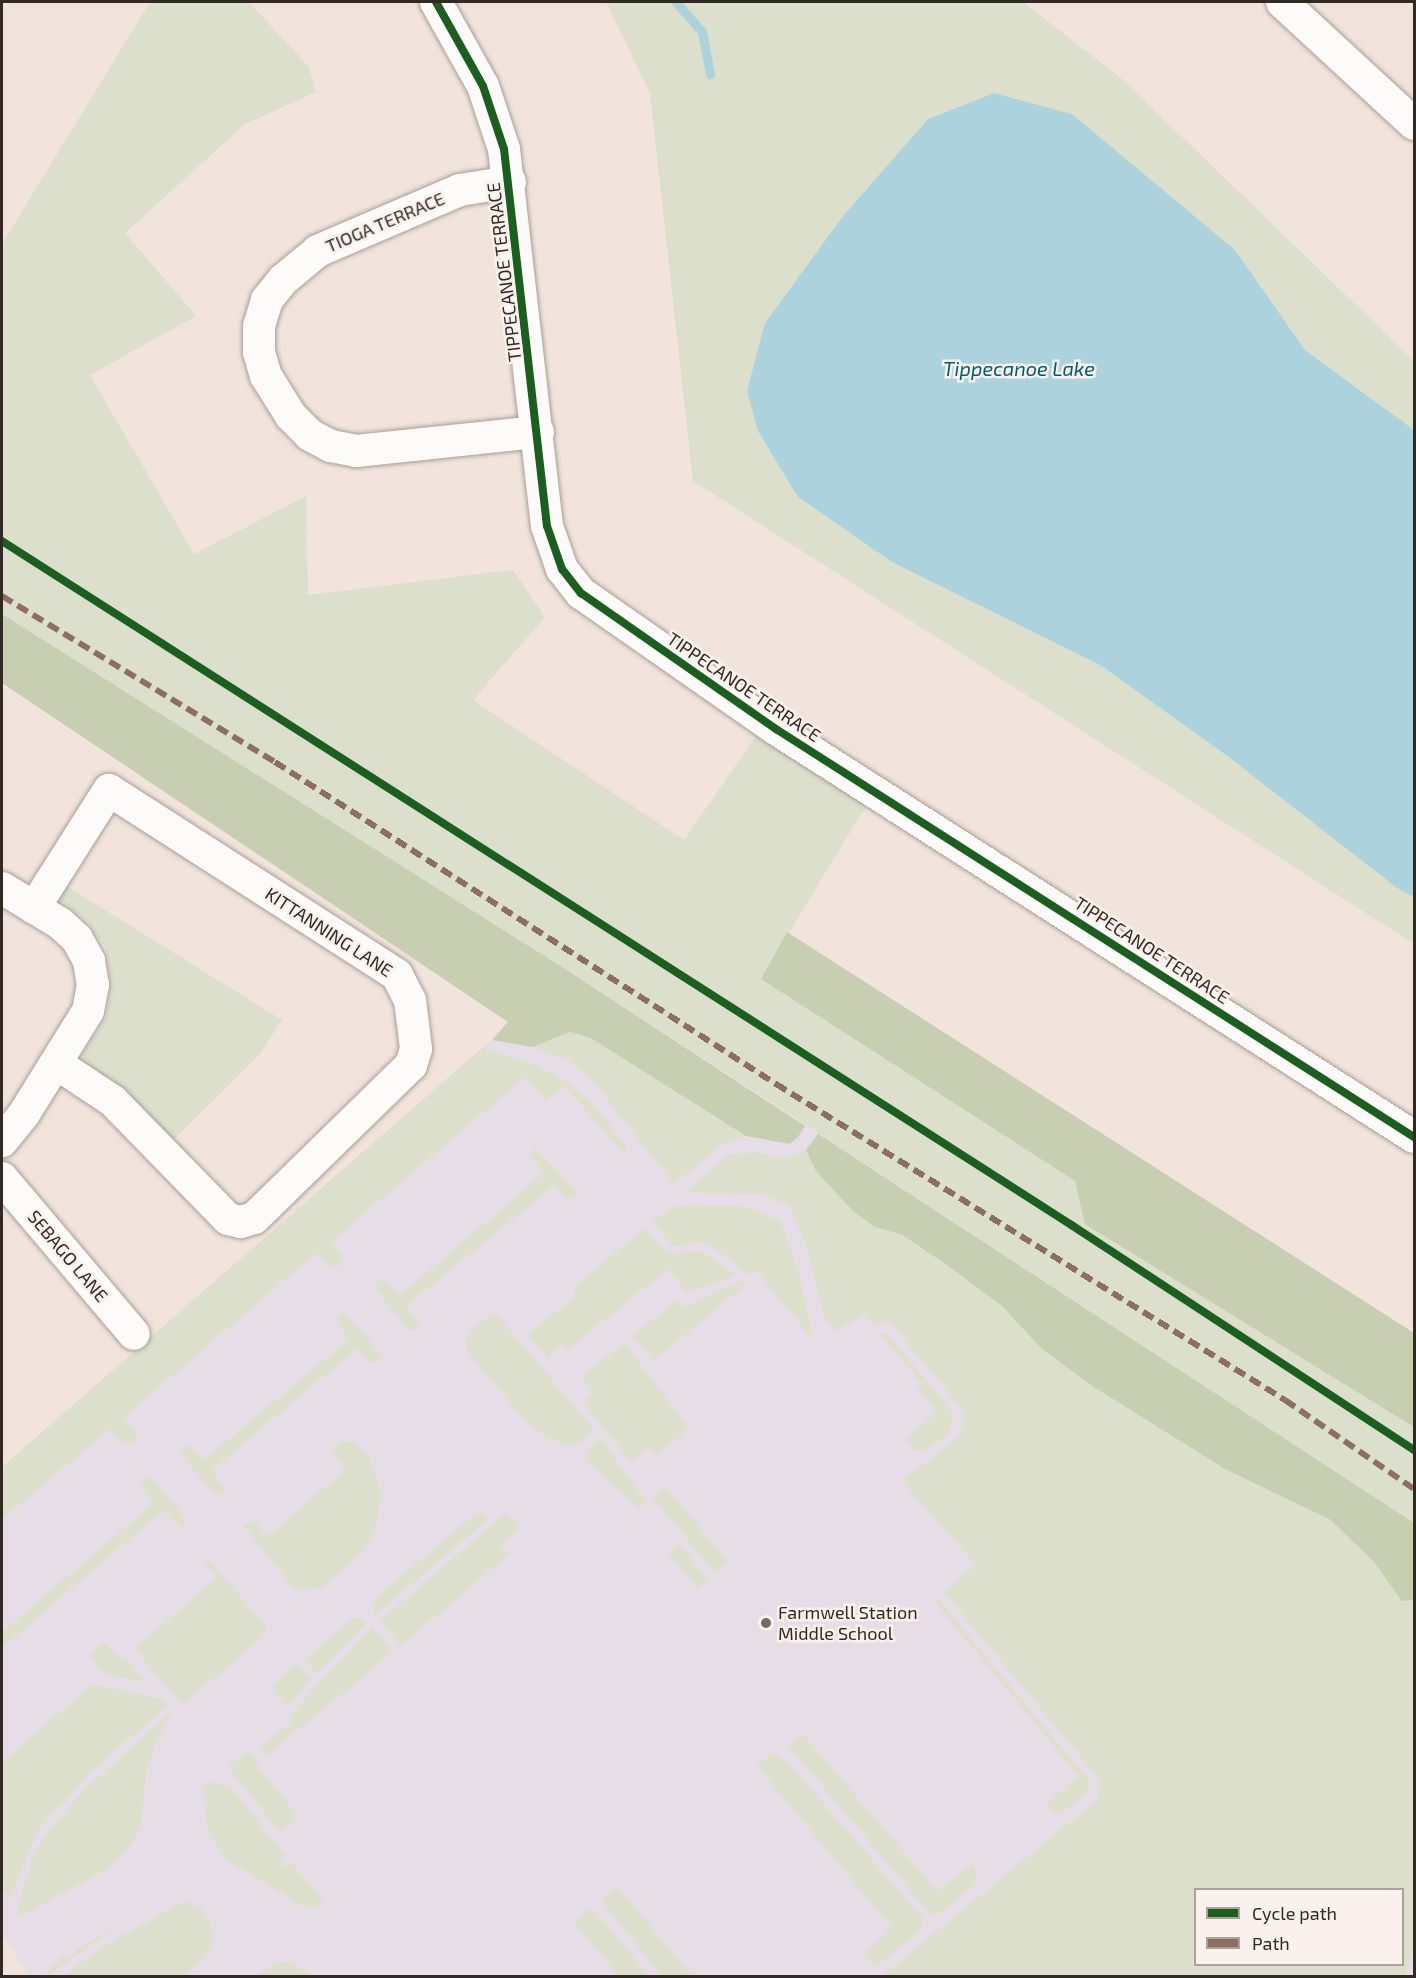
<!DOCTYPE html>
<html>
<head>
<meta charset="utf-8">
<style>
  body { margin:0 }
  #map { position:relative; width:1416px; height:1978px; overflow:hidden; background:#f2e4dc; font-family:"Exo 2",sans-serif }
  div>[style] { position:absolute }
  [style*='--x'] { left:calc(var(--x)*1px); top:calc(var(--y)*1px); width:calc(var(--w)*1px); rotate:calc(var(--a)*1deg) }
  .education>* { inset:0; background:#e7dde6 }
  .green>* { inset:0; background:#dcdfcb }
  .forest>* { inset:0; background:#c7ceb1 }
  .water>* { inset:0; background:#abd2dd }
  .stream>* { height:9px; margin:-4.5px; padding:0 4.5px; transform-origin:4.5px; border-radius:4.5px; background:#abd2dd }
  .roads { filter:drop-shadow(0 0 2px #a89e98) drop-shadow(0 0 2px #a89e98) }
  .minor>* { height:32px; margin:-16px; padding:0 16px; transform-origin:16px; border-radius:16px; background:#fdfbfa }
  .quiet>* { height:6px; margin-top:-3px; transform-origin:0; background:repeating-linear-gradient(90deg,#8d6e63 0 12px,transparent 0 18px) }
  .cycleway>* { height:8px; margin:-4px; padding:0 4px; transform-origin:4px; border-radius:4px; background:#1b5e20 }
  .dots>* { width:16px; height:16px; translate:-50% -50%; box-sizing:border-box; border:3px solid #fbf1ec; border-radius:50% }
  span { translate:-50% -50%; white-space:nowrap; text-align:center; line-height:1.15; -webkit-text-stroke:5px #fbf1ec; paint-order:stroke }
  .street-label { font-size:18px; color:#322924 }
  .poi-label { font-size:18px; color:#322924 }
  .left { translate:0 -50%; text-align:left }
  .water-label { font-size:20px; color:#005d71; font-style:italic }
  .frame { position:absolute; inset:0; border:3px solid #322924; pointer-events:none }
  .legend { position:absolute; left:1194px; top:1888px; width:210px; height:78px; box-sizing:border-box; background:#fbf1ec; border:2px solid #aba19c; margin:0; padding:8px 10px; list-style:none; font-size:18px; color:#322924 }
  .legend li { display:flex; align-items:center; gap:12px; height:30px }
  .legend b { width:30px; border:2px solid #aba19c }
</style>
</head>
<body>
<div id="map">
  <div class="education">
    <i style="clip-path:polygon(evenodd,562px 967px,1414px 1523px,1414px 1976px,29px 1976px,2px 1934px,2px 1467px,511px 1023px,562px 967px,1196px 1890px,1402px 1890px,1402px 1964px,1196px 1964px,1196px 1890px)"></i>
  </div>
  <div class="green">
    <i style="clip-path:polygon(evenodd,150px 2px,249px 2px,309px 67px,316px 92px,245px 124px,125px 233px,196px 316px,90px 375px,194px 554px,306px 496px,308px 595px,513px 570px,545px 617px,473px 700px,684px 840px,758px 733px,866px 806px,761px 979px,1414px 1399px,1414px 1523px,857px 1159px,1414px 1540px,1414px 1946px,1405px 1976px,882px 1976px,1098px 1799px,1100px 1780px,944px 1592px,976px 1565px,902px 1481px,959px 1436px,965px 1412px,888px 1320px,874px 1326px,863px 1314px,837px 1331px,825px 1320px,805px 1242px,789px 1206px,762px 1194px,686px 1192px,730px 1154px,756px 1152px,784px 1160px,806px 1150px,818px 1133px,562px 967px,2px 614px,2px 244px,150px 2px,1196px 1890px,1402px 1890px,1402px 1964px,1196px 1964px,1196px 1890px)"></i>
    <i style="clip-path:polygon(606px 2px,1023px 2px,1122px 79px,1414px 361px,1414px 430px,1305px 350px,1235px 250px,1072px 114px,994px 93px,928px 119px,843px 216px,765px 323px,798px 497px,892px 562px,1100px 665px,1230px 758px,1397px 888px,1414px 897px,1414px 944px,693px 481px,650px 93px)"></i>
    <i style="clip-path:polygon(63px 884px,282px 1020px,260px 1054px,169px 1144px,84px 1065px,83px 1053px,106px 1018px,111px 987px,106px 948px,87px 921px,60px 900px)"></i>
    <i style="clip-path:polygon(570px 1032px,591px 1038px,746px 1136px,722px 1144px,674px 1184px,592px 1080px,567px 1059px,532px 1047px)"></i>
    <i style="clip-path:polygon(482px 1048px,535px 1065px,565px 1081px,589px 1101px,621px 1139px,627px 1147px,624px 1154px,566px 1087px,545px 1101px,525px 1077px,332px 1241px,344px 1259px,339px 1266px,332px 1268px,316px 1253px,124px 1417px,137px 1432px,136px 1440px,123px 1444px,110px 1429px,2px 1519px,2px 1467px)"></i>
    <i style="clip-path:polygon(535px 1148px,575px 1189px,575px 1196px,566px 1198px,555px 1185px,406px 1306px,420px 1325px,416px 1331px,409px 1330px,375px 1289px,376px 1281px,386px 1281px,399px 1296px,544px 1173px,530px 1156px)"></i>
    <i style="clip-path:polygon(692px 1205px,748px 1207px,781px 1222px,799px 1275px,813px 1340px,757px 1271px,747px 1273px,709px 1244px,696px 1242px,674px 1247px,652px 1222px,670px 1208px)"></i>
    <i style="clip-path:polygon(644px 1229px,668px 1253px,703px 1252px,737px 1275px,687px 1293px,668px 1269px,567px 1350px,561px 1344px,550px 1354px,552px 1362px,529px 1338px,530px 1333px,575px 1296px,575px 1286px)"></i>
    <i style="clip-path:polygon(742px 1280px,745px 1285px,653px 1361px,632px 1336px,677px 1299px,685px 1307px)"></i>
    <i style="clip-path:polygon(341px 1312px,360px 1329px,381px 1356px,381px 1361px,370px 1363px,357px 1348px,212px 1470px,225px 1490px,219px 1496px,214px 1492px,182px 1457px,180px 1449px,190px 1446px,203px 1461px,349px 1339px,337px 1322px)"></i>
    <i style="clip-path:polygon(491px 1314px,499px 1317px,593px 1429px,582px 1442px,569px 1446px,546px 1437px,522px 1417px,467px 1351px,466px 1340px,473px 1329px)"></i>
    <i style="clip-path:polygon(880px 1334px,888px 1334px,954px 1415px,950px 1432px,926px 1451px,914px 1450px,906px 1439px,937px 1412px,917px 1388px,922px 1384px)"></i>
    <i style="clip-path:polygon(624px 1343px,689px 1428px,658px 1456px,649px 1447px,631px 1462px,583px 1402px,592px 1393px,582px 1377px)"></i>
    <i style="clip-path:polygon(600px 1437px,646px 1503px,639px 1508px,587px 1461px,588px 1449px)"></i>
    <i style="clip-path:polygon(342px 1442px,354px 1442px,368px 1455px,381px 1493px,376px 1528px,361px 1554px,321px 1588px,294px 1589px,243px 1525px,254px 1520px,267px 1537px,345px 1470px,331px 1450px)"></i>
    <i style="clip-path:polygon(146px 1477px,150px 1477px,185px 1518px,183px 1528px,162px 1511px,2px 1648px,2px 1632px,154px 1503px,141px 1487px)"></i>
    <i style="clip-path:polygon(665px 1486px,729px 1563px,715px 1573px,652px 1496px)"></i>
    <i style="clip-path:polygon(482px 1512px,487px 1520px,375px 1615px,372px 1601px,473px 1516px)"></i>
    <i style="clip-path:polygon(505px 1514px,516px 1522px,517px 1530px,500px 1546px,509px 1554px,401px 1646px,380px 1621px)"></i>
    <i style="clip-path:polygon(679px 1543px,708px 1580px,697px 1588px,668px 1552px)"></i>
    <i style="clip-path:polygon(206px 1557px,267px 1627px,260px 1639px,182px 1705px,135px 1649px,217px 1577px,204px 1561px)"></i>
    <i style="clip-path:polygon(939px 1600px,1090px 1782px,1088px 1791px,1062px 1813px,1052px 1812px,1046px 1805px,1078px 1775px,935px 1602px)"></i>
    <i style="clip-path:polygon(355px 1617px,367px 1622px,317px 1674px,304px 1659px)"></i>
    <i style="clip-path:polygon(372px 1627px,393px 1652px,266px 1756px,260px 1748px,291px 1722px,291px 1714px)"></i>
    <i style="clip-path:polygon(100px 1644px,106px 1644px,120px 1660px,125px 1656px,146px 1682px,103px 1674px,90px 1655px)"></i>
    <i style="clip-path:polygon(297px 1664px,311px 1680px,285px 1707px,273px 1686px)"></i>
    <i style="clip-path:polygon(93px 1684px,161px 1699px,167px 1706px,95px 1768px,38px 1830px,8px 1901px,2px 1878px,2px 1762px)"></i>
    <i style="clip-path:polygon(172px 1711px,155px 1743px,146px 1773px,141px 1826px,131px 1845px,109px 1868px,19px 1917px,18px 1906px,35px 1852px,48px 1832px,82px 1792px)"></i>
    <i style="clip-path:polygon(802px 1733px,937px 1891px,974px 1863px,976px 1884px,939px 1914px,929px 1913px,788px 1745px)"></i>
    <i style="clip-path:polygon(249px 1750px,258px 1761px,256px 1765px,299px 1817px,281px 1833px,228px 1767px)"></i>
    <i style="clip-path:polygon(772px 1753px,792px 1767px,923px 1919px,921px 1930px,876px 1967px,863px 1955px,892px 1928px,757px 1766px)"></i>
    <i style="clip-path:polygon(203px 1782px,229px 1786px,285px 1855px,280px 1864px,284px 1867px,291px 1862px,324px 1902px,320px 1907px,304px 1907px,225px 1859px,207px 1828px)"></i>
    <i style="clip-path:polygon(617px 1886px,692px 1976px,661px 1976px,601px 1900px)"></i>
    <i style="clip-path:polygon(184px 1901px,202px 1909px,211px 1924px,212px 1944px,203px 1961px,182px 1976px,63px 1976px,106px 1945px)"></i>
    <i style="clip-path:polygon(590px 1909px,595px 1911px,649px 1976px,619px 1976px,574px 1922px)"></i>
    <i style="clip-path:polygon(119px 1925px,49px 1975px,46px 1974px,59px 1959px,64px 1955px,67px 1959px,77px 1952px,76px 1949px)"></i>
    <i style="clip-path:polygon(278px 1962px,290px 1963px,315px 1976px,254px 1976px)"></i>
  </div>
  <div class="forest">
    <i style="clip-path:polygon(2px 614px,562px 967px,805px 1126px,798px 1137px,790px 1144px,746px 1136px,591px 1038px,570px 1032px,532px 1047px,492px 1040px,508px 1022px,2px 683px)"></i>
    <i style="clip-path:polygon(787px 932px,1414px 1333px,1414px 1427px,1085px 1224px,1075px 1181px,761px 979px)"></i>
    <i style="clip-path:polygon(818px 1134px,1414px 1523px,1414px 1600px,1402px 1601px,1374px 1562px,1331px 1520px,1225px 1469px,1094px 1387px,1042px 1349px,1002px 1306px,947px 1265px,901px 1234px,875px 1227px,853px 1211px,816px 1171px,806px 1150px)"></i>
  </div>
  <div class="water">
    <i style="clip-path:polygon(994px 93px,1072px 114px,1235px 250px,1305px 350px,1414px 430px,1414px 897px,1397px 888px,1230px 758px,1100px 665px,892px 562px,798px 497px,758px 431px,747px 391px,765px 323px,843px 216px,928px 119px)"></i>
  </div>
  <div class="stream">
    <i style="--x:676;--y:2;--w:40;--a:49"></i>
    <i style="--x:702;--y:32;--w:43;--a:79.2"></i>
  </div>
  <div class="roads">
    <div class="minor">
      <i style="--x:436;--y:2;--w:96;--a:60.8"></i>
      <i style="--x:483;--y:86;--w:66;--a:71.6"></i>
      <i style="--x:504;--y:149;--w:379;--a:83.5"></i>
      <i style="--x:547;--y:526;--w:46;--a:70.8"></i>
      <i style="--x:562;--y:569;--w:31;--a:52"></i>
      <i style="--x:581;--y:593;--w:238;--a:34.9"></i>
      <i style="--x:776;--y:729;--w:757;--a:32.6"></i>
      <i style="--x:1282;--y:2;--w:180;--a:42.7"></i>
      <i style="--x:510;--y:182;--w:51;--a:170.9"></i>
      <i style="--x:460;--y:190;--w:155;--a:156.8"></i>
      <i style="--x:318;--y:251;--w:45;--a:140.4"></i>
      <i style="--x:283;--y:280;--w:26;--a:129"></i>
      <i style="--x:267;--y:300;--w:27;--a:107"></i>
      <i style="--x:259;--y:326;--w:26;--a:90"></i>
      <i style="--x:259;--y:352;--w:25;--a:74"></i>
      <i style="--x:266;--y:376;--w:47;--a:58"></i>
      <i style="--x:291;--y:416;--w:27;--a:45"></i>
      <i style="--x:310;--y:435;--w:24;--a:28"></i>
      <i style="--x:331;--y:446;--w:25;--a:11"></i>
      <i style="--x:356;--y:451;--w:183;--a:-6"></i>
      <i style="--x:2;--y:888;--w:69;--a:31.4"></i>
      <i style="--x:61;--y:924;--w:22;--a:43"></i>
      <i style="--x:77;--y:939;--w:25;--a:61"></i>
      <i style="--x:89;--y:961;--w:24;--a:81"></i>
      <i style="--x:93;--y:985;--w:26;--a:101"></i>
      <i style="--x:88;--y:1011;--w:121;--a:121.9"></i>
      <i style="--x:24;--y:1114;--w:35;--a:129"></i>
      <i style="--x:34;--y:908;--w:140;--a:-57.6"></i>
      <i style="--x:109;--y:790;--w:342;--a:32.7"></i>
      <i style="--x:397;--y:975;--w:28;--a:63"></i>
      <i style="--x:410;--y:1000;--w:49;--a:83"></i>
      <i style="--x:416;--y:1049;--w:17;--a:107"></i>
      <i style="--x:411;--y:1065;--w:219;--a:135.7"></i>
      <i style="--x:254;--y:1218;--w:14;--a:163"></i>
      <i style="--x:241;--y:1222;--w:13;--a:-167"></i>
      <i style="--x:228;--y:1219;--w:165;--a:-134.3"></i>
      <i style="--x:113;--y:1101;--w:67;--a:-146.5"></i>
      <i style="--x:2;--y:1178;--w:204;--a:49.8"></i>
    </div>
  </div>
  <div class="quiet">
    <i style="--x:2;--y:596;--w:320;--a:31.3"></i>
    <i style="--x:275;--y:762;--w:596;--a:32.73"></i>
    <i style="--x:776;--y:1084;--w:599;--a:31.83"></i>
    <i style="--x:1285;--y:1400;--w:157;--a:34.6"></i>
  </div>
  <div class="cycleway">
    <i style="--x:436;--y:2;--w:96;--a:60.8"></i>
    <i style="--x:483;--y:86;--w:66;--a:71.6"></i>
    <i style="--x:504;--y:149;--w:379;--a:83.5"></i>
    <i style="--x:547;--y:526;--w:46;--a:70.8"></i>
    <i style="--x:562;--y:569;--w:31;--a:52"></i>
    <i style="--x:581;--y:593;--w:238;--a:34.9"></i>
    <i style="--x:776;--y:729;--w:757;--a:32.6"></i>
    <i style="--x:2;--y:541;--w:1271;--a:32.6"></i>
    <i style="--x:1073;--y:1226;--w:408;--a:33.3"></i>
  </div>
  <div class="dots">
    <i style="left:766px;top:1623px;background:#756a64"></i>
  </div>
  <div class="street-label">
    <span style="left:385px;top:222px;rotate:-23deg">TIOGA TERRACE</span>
    <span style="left:504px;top:272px;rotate:-97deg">TIPPECANOE TERRACE</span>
    <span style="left:744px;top:687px;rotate:34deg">TIPPECANOE TERRACE</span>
    <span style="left:329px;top:932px;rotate:33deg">KITTANNING LANE</span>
    <span style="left:1152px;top:950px;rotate:33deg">TIPPECANOE TERRACE</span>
    <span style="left:68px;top:1256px;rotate:50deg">SEBAGO LANE</span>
  </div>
  <div class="poi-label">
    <span class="left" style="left:778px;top:1623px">Farmwell Station<br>Middle School</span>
  </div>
  <div class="water-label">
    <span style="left:1019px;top:368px">Tippecanoe Lake</span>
  </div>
  <div class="frame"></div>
  <ul class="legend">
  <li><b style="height:8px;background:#1b5e20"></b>Cycle path</li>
  <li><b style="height:8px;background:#8d6e63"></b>Path</li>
  </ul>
</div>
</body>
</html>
